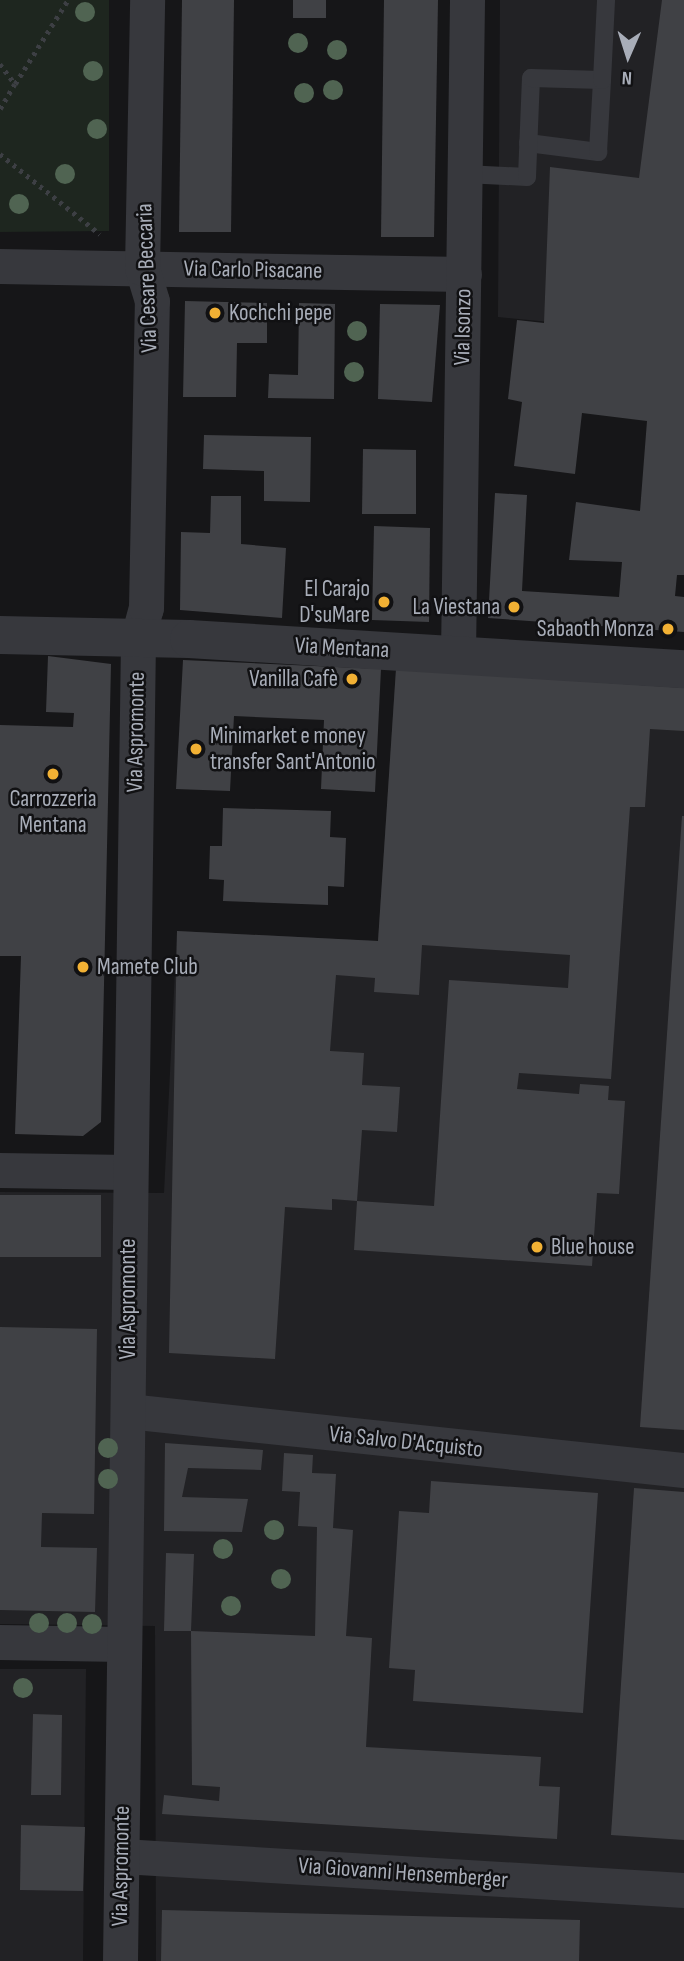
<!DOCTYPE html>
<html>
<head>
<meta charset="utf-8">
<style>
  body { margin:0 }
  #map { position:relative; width:684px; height:1961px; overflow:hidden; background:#161618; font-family:"Sofia Sans Condensed",sans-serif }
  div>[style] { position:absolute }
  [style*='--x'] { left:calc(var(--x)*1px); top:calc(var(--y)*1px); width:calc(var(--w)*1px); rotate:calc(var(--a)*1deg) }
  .built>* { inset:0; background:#222225 }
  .green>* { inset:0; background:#1e261f }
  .building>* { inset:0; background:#404145 }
  .path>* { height:4.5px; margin-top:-2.25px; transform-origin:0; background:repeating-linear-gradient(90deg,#3d3f44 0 3.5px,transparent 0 8.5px) }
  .service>* { height:18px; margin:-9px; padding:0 9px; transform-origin:9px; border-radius:9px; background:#37383d }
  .minor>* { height:35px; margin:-17.5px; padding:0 17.5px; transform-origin:17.5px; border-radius:17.5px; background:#37383d }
  .tertiary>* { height:38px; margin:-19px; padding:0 19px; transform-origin:19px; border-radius:19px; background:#37383d }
  .trees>* { width:20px; height:20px; margin:-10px; border-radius:50%; background:#506452 }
  .dots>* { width:19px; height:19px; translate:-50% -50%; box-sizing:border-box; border:4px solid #111113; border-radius:50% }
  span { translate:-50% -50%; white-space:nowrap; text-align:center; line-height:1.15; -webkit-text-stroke:5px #111113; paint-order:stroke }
  .street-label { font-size:23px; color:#a8adb8 }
  .poi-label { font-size:23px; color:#a8adb8 }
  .left { translate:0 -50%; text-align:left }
  .right { translate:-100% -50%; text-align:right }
  .north { position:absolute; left:593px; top:21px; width:70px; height:70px; -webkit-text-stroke:5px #111113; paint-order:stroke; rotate:183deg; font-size:19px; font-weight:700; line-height:28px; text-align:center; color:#a8adb8 }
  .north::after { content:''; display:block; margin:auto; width:24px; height:32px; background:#a8adb8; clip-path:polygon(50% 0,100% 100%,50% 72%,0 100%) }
</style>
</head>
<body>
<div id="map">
  <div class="built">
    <i style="clip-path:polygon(500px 0,684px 0,684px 335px,498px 317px)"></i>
    <i style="clip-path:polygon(396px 669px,684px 686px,684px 1961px,156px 1961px,155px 1626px,0 1624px,0 1192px,164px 1193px,177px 931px,378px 941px)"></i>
    <i style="clip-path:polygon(0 1669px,86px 1669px,83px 1961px,0 1961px)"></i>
  </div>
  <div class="green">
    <i style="clip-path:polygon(0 0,109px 0,109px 231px,0 232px)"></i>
  </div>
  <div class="building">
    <i style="clip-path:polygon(182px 0,234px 0,231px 232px,179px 232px)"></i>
    <i style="clip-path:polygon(293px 0,326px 0,326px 18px,293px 18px)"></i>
    <i style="clip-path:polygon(384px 0,438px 0,434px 237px,381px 237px)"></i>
    <i style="clip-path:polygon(662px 0,684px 0,684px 575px,677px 575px,675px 596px,684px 597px,684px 632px,488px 618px,495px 493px,527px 495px,522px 591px,619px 597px,622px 562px,569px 560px,576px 502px,640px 511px,647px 421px,582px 413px,575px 474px,514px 466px,522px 402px,508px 399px,517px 320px,544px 323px,550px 167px,639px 178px)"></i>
    <i style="clip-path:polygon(185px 301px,267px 303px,267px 343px,237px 343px,236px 397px,183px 397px)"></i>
    <i style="clip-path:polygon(299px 303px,335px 304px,334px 399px,268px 398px,269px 374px,298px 375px)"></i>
    <i style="clip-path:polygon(380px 304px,440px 305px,432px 402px,378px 399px)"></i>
    <i style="clip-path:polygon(204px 435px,311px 437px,310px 502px,264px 501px,264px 471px,203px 469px)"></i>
    <i style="clip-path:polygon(363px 449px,416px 450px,416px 514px,362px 514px)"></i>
    <i style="clip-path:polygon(211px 496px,241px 496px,241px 544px,286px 548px,282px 618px,180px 610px,181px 532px,210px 533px)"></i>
    <i style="clip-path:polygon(374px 526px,430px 528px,429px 622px,372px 620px)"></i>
    <i style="clip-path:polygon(48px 656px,111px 664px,101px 1122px,83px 1136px,15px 1134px,21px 956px,0 956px,0 725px,73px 727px,74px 713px,46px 712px)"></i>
    <i style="clip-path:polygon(183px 660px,381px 669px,375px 792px,321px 789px,324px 720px,234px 716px,230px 791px,176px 789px)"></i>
    <i style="clip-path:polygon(evenodd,396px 669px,684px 688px,684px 731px,650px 729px,645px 807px,630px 807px,611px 1079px,519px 1073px,517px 1089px,579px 1094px,580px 1084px,609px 1086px,608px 1100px,625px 1101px,619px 1194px,597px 1193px,592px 1266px,354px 1250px,357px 1201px,332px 1199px,332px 1210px,285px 1207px,275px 1359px,169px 1353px,177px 931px,378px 941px,396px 669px,422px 945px,570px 955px,568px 988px,449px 980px,434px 1206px,357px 1201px,362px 1130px,397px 1132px,400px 1087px,362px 1085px,364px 1053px,330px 1051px,336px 975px,375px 978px,374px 992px,419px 995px,422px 945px)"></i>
    <i style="clip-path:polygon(223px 808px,331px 811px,330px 837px,346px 838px,344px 887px,328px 886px,328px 905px,223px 901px,224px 880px,209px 879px,210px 846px,222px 846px)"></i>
    <i style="clip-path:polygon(682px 816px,684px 816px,684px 1430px,640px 1427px)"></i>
    <i style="clip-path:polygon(0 1195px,101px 1195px,101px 1257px,0 1257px)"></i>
    <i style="clip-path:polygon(0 1327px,97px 1329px,94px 1514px,42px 1513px,41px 1547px,97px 1548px,95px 1612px,0 1610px)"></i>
    <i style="clip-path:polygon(165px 1443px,263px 1450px,261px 1470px,188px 1468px,182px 1497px,248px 1499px,242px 1532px,164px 1531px)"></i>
    <i style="clip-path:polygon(284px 1453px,313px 1455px,312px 1473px,336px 1474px,333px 1528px,353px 1530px,346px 1636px,372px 1638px,366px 1747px,541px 1757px,539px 1786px,560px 1787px,557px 1839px,162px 1814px,164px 1795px,219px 1801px,220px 1787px,192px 1785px,191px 1631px,315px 1636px,317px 1527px,298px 1526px,300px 1492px,282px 1491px)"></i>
    <i style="clip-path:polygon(431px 1481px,598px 1493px,583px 1713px,413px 1701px,415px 1670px,389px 1668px,399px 1511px,429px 1513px)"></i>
    <i style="clip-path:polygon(634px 1488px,684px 1492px,684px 1840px,611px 1835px)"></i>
    <i style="clip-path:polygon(166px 1553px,194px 1554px,191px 1631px,164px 1631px)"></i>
    <i style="clip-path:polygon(33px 1714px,62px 1715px,61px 1795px,31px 1795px)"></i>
    <i style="clip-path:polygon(21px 1825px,85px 1827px,83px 1891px,20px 1890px)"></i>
    <i style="clip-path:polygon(162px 1910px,580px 1920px,579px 1961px,161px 1961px)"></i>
  </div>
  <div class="path">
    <i style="--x:0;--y:64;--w:25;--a:53"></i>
    <i style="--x:15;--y:84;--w:30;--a:120"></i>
    <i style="--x:15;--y:84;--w:99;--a:-57.8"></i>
    <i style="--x:0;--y:154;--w:128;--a:38.7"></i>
  </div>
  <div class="service">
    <i style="--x:528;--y:143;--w:71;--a:7.3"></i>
    <i style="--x:598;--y:152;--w:72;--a:-86.8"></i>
    <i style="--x:465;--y:174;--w:62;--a:2.8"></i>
    <i style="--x:527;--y:177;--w:99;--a:-87.7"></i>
    <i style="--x:531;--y:78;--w:71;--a:1.6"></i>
    <i style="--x:602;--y:80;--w:80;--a:-87.1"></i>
  </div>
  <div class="minor">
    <i style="--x:0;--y:266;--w:464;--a:1"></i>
    <i style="--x:458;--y:654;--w:654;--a:-89.21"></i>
    <i style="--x:0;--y:1170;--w:128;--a:0.9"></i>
    <i style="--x:128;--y:1411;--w:559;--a:6.06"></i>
    <i style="--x:0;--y:1642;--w:123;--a:0.9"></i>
    <i style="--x:122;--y:1856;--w:563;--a:3.46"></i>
    <i style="--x:120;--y:1961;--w:1324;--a:-89.22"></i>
    <i style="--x:138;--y:637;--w:30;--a:-75"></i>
    <i style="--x:146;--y:608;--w:307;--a:-88.9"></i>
    <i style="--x:152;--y:301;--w:34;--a:-107"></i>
    <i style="--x:142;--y:268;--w:268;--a:-88.9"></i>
  </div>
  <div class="tertiary">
    <i style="--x:0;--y:635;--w:189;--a:1.2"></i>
    <i style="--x:189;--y:639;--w:496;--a:3.5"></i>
  </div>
  <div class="trees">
    <i style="left:85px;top:12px"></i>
    <i style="left:298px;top:43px"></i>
    <i style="left:337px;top:50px"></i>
    <i style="left:93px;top:71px"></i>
    <i style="left:333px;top:90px"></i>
    <i style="left:304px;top:93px"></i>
    <i style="left:97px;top:129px"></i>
    <i style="left:65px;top:174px"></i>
    <i style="left:19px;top:204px"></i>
    <i style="left:357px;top:331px"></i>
    <i style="left:354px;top:372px"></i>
    <i style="left:108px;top:1448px"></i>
    <i style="left:108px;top:1479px"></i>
    <i style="left:274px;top:1530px"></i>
    <i style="left:223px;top:1549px"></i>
    <i style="left:281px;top:1579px"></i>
    <i style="left:231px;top:1606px"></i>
    <i style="left:39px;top:1623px"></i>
    <i style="left:67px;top:1623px"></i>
    <i style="left:92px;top:1624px"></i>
    <i style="left:23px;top:1688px"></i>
  </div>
  <div class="dots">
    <i style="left:215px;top:313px;background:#f2b134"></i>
    <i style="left:384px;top:602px;background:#f2b134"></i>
    <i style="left:514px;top:607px;background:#f2b134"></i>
    <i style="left:668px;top:629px;background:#f2b134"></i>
    <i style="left:352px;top:679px;background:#f2b134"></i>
    <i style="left:196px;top:749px;background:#f2b134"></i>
    <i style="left:53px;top:774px;background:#f2b134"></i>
    <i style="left:83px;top:967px;background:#f2b134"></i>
    <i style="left:537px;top:1247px;background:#f2b134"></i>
  </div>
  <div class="street-label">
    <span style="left:253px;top:270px;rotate:1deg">Via Carlo Pisacane</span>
    <span style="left:147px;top:278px;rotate:-92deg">Via Cesare Beccaria</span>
    <span style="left:463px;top:327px;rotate:-89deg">Via Isonzo</span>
    <span style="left:342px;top:648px;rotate:3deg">Via Mentana</span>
    <span style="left:136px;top:732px;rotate:-89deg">Via Aspromonte</span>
    <span style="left:128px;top:1299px;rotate:-90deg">Via Aspromonte</span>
    <span style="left:406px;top:1442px;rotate:6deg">Via Salvo D'Acquisto</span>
    <span style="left:121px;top:1866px;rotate:-89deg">Via Aspromonte</span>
    <span style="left:403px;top:1873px;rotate:4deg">Via Giovanni Hensemberger</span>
  </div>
  <div class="poi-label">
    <span class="left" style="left:229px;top:313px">Kochchi pepe</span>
    <span class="right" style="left:370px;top:602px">El Carajo<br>D'suMare</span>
    <span class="right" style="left:500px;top:607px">La Viestana</span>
    <span class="right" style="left:654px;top:629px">Sabaoth Monza</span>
    <span class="right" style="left:338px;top:679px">Vanilla Cafè</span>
    <span class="left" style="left:210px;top:749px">Minimarket e money<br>transfer Sant'Antonio</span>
    <span style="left:53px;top:812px">Carrozzeria<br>Mentana</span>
    <span class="left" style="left:97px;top:967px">Mamete Club</span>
    <span class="left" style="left:551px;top:1247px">Blue house</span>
  </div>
  <div class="north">N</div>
</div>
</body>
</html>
